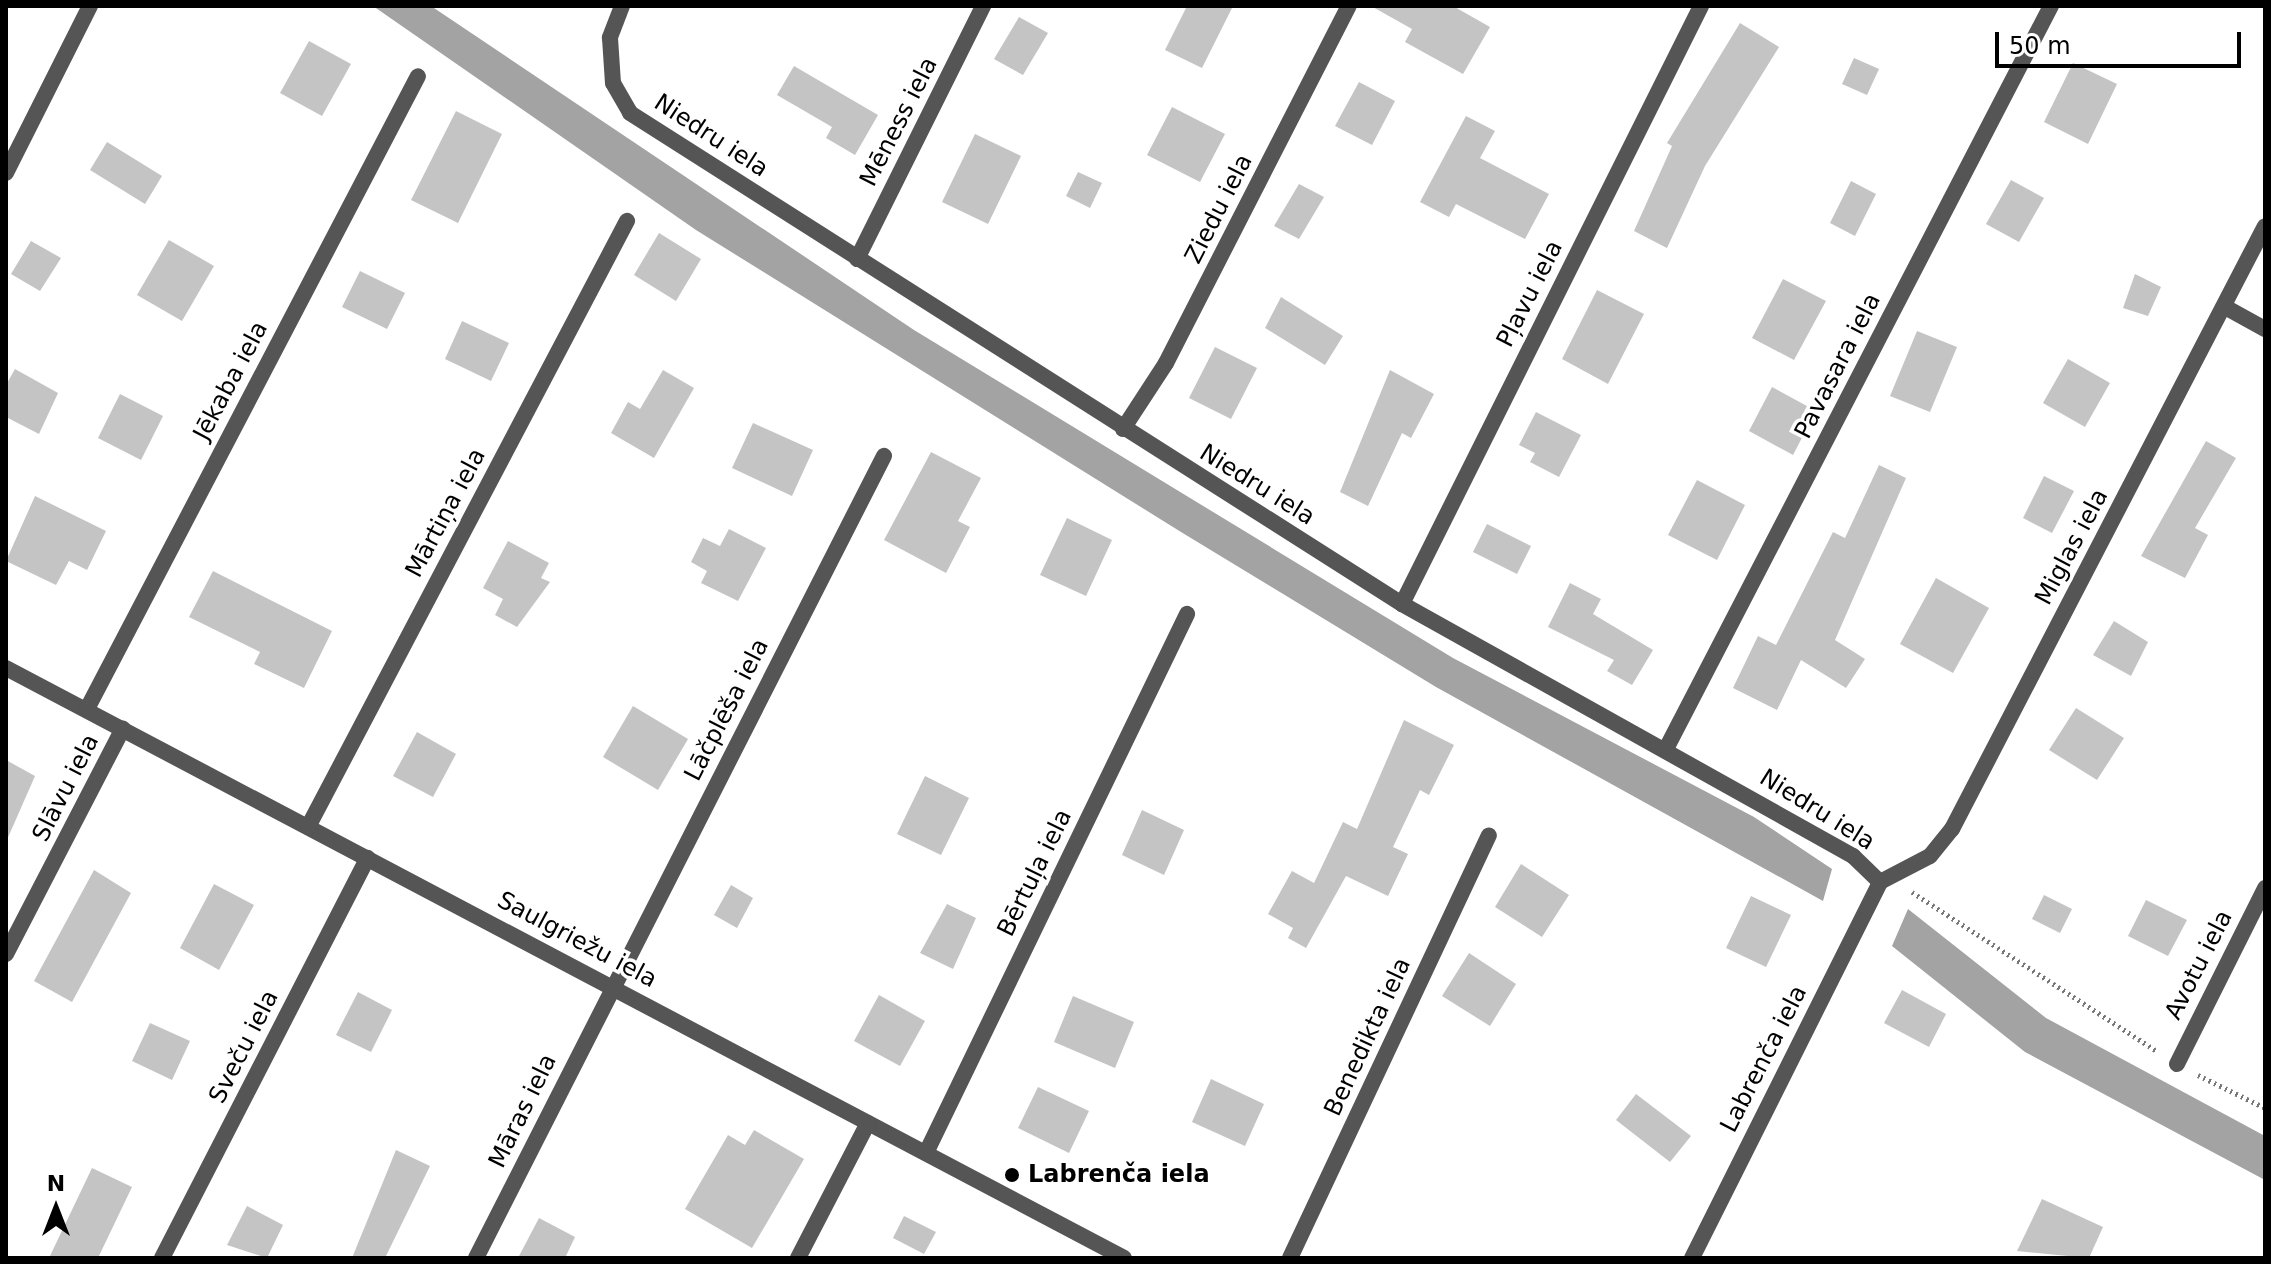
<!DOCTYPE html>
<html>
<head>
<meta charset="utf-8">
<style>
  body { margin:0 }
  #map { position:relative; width:2271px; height:1264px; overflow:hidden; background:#fff; font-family:"DejaVu Sans",sans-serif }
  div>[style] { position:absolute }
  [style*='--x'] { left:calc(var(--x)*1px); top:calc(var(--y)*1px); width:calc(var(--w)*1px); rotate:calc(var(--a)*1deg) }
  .water>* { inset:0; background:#a3a3a3 }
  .building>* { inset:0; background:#c4c4c4 }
  .path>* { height:5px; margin-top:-2.5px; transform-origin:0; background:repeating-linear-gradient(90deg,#777 0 2px,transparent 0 6px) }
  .minor>* { height:16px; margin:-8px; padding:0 8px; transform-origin:8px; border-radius:8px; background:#555 }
  .dots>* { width:22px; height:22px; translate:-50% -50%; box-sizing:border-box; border:4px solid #fff; border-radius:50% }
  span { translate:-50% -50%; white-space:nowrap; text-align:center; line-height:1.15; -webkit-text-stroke:7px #fff; paint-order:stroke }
  .street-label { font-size:24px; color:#000 }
  .poi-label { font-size:24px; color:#000; font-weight:700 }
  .left { translate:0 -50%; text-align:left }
  .frame { position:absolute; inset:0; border:8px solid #000; pointer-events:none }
  .north { position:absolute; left:16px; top:1168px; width:80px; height:80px; -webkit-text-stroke:6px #fff; paint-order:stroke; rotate:0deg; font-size:22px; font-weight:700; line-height:32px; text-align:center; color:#000 }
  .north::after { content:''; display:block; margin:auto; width:28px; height:36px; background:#000; clip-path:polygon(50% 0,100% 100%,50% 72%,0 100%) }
  .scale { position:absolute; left:1995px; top:32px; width:246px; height:36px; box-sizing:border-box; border:4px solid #000; border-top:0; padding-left:10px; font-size:24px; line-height:28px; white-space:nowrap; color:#000; -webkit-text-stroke:6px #fff; paint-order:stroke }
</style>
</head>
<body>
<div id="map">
  <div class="water">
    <i style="clip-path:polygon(373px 6px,431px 6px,914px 330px,1453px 658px,1754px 817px,1832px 869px,1823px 901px,1436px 687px,1181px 532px,696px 230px)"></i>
    <i style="clip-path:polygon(1908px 909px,2046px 1018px,2265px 1136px,2265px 1180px,2025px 1052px,1892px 946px)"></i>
  </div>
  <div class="building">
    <i style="clip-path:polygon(1187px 6px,1233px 6px,1202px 68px,1165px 50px)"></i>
    <i style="clip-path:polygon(1371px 6px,1453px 6px,1490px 27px,1463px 74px,1405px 42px,1412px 29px)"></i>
    <i style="clip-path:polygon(1019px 17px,1048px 33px,1023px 75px,994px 59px)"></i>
    <i style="clip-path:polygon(1740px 23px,1779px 47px,1705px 166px,1667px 248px,1634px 231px,1672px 146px,1667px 143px)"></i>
    <i style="clip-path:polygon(309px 41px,351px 64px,322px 116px,280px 93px)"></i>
    <i style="clip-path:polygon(1854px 58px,1879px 69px,1867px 95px,1842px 84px)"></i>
    <i style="clip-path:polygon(2073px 63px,2117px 84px,2088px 144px,2044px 122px)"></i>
    <i style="clip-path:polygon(794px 66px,878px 115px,855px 155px,826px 138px,832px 127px,777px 95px)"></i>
    <i style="clip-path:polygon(1359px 82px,1395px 101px,1372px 145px,1335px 126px)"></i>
    <i style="clip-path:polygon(1172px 107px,1225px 134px,1200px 182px,1147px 155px)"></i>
    <i style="clip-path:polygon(456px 111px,502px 134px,458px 223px,411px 200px)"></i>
    <i style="clip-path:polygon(1466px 116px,1495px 131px,1480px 158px,1549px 194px,1525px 239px,1456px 204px,1449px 217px,1420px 202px)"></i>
    <i style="clip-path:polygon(975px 134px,1021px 156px,988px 224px,942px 202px)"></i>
    <i style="clip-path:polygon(107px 142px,162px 176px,145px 204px,90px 170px)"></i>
    <i style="clip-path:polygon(1078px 172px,1102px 183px,1090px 208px,1066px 196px)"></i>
    <i style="clip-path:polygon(2011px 180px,2044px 198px,2019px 242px,1986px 224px)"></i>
    <i style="clip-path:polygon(1851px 181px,1876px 194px,1855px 236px,1830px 223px)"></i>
    <i style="clip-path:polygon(1299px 184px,1324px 197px,1299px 239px,1274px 226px)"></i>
    <i style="clip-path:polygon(659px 233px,701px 259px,676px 301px,634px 275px)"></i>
    <i style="clip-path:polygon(169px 240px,214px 266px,182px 321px,137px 295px)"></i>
    <i style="clip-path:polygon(31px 241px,61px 258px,40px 291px,11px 274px)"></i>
    <i style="clip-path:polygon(360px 271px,405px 293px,387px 329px,342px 307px)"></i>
    <i style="clip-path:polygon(2135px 274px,2161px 287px,2148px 316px,2123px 308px)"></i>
    <i style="clip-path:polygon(1783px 279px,1826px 301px,1794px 360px,1752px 338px)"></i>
    <i style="clip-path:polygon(1597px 290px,1644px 314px,1608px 384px,1562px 359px)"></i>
    <i style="clip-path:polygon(1281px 297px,1343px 336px,1325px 365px,1265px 328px)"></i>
    <i style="clip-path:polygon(462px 321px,509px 343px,491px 381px,445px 359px)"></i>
    <i style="clip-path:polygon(1917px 331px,1957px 347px,1930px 412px,1890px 396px)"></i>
    <i style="clip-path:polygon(1215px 347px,1257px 368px,1231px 419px,1189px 398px)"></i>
    <i style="clip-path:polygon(2068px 359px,2110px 383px,2085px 427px,2043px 403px)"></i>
    <i style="clip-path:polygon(15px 369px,58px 393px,39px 434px,6px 417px,6px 385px)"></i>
    <i style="clip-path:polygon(663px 370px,694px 388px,654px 458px,611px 433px,628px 402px,640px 409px)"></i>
    <i style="clip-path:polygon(1390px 370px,1434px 394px,1411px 438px,1402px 433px,1368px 506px,1340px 492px)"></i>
    <i style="clip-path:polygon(1772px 387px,1816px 411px,1793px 455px,1749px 431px)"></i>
    <i style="clip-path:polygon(120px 394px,163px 416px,141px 460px,98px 438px)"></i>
    <i style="clip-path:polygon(1536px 412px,1581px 435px,1559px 477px,1530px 462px,1535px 453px,1519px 445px)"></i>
    <i style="clip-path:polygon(753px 423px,813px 450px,792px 496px,732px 468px)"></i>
    <i style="clip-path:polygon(2206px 441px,2236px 458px,2195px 528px,2208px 535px,2185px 578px,2141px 556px)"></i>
    <i style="clip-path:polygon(931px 452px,981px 478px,958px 521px,970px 527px,946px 573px,884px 540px)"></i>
    <i style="clip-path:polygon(1879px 465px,1906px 478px,1835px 640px,1865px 659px,1846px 688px,1801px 660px,1777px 710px,1733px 688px,1758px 636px,1776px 645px,1833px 532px,1845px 538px)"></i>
    <i style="clip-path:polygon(2044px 476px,2074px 491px,2052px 533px,2023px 518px)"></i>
    <i style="clip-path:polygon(1697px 480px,1745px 505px,1717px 560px,1668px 535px)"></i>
    <i style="clip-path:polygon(35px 496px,106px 531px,87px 570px,69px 561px,56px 585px,6px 561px)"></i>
    <i style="clip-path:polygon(1067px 518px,1112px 540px,1086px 596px,1040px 575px)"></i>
    <i style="clip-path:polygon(1487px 524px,1531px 546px,1517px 574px,1473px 552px)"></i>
    <i style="clip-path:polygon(729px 529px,766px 548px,738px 601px,701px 583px,707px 571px,691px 562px,703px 538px,720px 546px)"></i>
    <i style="clip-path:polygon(508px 541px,549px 563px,541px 578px,550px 582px,517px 627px,495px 615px,503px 599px,483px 588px)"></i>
    <i style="clip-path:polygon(213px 571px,332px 631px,304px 688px,254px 664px,260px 652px,189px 617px)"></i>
    <i style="clip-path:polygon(1936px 578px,1989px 608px,1953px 673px,1900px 644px)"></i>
    <i style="clip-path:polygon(1570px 583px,1601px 599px,1593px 614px,1653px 650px,1632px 685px,1607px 671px,1614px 660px,1548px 627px)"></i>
    <i style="clip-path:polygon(2114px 621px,2148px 642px,2131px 676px,2093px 655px)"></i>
    <i style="clip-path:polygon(633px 706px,688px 739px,658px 790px,603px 757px)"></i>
    <i style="clip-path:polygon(2076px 708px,2124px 738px,2097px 780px,2049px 750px)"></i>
    <i style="clip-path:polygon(1404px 720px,1454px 745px,1429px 795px,1420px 790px,1393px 847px,1408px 854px,1388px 896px,1346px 876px,1306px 948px,1288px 938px,1293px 928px,1268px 914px,1292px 871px,1314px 883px,1343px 822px,1357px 829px)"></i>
    <i style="clip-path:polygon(417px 732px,456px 754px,433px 797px,393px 776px)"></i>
    <i style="clip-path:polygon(6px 760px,35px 776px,6px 842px)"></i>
    <i style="clip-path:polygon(925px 776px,969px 798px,941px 855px,897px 834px)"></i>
    <i style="clip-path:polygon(1142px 810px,1184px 830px,1164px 875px,1122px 855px)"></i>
    <i style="clip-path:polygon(1521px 864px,1569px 895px,1542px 937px,1495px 907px)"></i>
    <i style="clip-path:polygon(94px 870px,131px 893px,72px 1002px,34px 981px)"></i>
    <i style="clip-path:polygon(214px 884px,254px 905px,219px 970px,180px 948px)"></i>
    <i style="clip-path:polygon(731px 885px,753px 898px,737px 928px,714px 915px)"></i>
    <i style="clip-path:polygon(2044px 895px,2072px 909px,2060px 933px,2032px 919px)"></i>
    <i style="clip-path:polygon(1751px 896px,1791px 915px,1766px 967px,1726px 948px)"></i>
    <i style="clip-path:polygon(2146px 900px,2187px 920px,2168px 956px,2128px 936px)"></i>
    <i style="clip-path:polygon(947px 904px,976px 918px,953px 969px,920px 953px)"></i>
    <i style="clip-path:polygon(1469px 953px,1516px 984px,1490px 1026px,1442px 996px)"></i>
    <i style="clip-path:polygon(1902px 990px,1946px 1014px,1929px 1047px,1884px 1023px)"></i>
    <i style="clip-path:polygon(358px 992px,392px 1010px,371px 1052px,336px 1035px)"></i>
    <i style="clip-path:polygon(879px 995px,925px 1021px,900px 1066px,854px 1041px)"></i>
    <i style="clip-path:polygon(1073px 996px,1134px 1022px,1115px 1068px,1054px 1042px)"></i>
    <i style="clip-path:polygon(150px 1023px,190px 1041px,172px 1080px,132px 1061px)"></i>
    <i style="clip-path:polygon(1211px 1079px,1264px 1104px,1245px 1146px,1192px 1122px)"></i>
    <i style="clip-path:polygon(1038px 1087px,1089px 1111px,1069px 1153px,1018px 1128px)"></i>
    <i style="clip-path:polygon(1636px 1094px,1691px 1136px,1670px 1162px,1616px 1120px)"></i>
    <i style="clip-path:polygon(754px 1130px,804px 1159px,752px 1248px,685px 1209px,728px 1135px,745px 1145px)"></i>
    <i style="clip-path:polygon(396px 1150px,430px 1166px,385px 1258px,352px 1258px)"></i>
    <i style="clip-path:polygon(92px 1168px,132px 1187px,98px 1258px,49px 1258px)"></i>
    <i style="clip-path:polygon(2042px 1199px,2103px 1227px,2089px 1258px,2017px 1251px)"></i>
    <i style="clip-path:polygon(247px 1206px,283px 1225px,267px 1258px,227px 1245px)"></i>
    <i style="clip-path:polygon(904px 1216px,936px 1232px,924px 1254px,893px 1238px)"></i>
    <i style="clip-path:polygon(539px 1218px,575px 1237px,565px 1258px,518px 1258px)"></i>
  </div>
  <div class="path">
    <i style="--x:1912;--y:892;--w:293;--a:33"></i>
    <i style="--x:2198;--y:1075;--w:75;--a:26.2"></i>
  </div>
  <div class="minor">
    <i style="--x:622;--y:6;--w:34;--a:111"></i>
    <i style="--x:610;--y:38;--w:45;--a:86.2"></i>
    <i style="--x:613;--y:83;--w:34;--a:60"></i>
    <i style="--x:630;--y:113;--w:915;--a:32.46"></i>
    <i style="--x:1402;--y:604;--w:517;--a:29.19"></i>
    <i style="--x:1853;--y:856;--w:37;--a:44"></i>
    <i style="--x:1880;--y:882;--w:56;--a:-27.5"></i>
    <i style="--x:1930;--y:856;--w:35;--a:-51"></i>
    <i style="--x:1952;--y:829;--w:679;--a:-62.57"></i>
    <i style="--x:6;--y:173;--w:187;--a:-63.3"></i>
    <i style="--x:857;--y:259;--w:283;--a:-63.5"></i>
    <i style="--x:2225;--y:307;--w:46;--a:28.8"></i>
    <i style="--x:1123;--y:429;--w:79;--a:-56.9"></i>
    <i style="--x:1166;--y:363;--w:401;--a:-62.9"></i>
    <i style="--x:1402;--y:604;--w:669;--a:-63.43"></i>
    <i style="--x:6;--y:668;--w:1264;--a:27.82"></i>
    <i style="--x:87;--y:709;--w:714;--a:-62.39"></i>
    <i style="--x:1667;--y:747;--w:835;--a:-62.61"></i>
    <i style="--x:308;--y:827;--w:685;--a:-62.24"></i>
    <i style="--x:6;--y:954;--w:254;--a:-62.6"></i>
    <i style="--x:2177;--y:1064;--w:197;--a:-63.4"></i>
    <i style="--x:926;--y:1153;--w:599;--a:-64.16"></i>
    <i style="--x:162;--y:1258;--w:450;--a:-62.8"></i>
    <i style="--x:476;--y:1258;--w:900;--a:-63.04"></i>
    <i style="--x:798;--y:1258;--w:152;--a:-62.6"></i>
    <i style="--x:1290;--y:1258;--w:467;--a:-64.8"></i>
    <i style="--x:1692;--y:1258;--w:420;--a:-63.4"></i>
  </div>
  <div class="dots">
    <i style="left:1012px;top:1175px;background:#000"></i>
  </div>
  <div class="street-label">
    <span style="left:899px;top:122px;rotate:-63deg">Mēness iela</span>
    <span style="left:711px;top:136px;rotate:33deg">Niedru iela</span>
    <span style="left:1219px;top:209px;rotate:-63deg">Ziedu iela</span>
    <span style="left:1530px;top:294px;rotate:-63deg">Pļavu iela</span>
    <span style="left:1838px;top:366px;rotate:-63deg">Pavasara iela</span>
    <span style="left:231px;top:381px;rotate:-62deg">Jēkaba iela</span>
    <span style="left:1257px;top:485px;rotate:32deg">Niedru iela</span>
    <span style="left:446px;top:513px;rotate:-62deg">Mārtiņa iela</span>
    <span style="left:2072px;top:547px;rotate:-62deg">Miglas iela</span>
    <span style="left:727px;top:710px;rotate:-63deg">Lāčplēša iela</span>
    <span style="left:66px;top:788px;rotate:-63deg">Slāvu iela</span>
    <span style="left:1817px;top:810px;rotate:32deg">Niedru iela</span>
    <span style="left:1035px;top:873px;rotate:-64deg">Bērtuļa iela</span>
    <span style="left:577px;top:940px;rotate:28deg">Saulgriežu iela</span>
    <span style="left:2199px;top:965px;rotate:-63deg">Avotu iela</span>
    <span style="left:1368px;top:1037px;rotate:-65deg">Benedikta iela</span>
    <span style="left:244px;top:1047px;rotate:-63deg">Sveču iela</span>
    <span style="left:1764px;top:1059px;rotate:-63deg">Labrenča iela</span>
    <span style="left:523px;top:1111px;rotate:-64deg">Māras iela</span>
  </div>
  <div class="poi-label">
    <span class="left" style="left:1028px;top:1175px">Labrenča iela</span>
  </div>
  <div class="frame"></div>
  <div class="north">N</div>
  <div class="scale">50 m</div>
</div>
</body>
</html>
